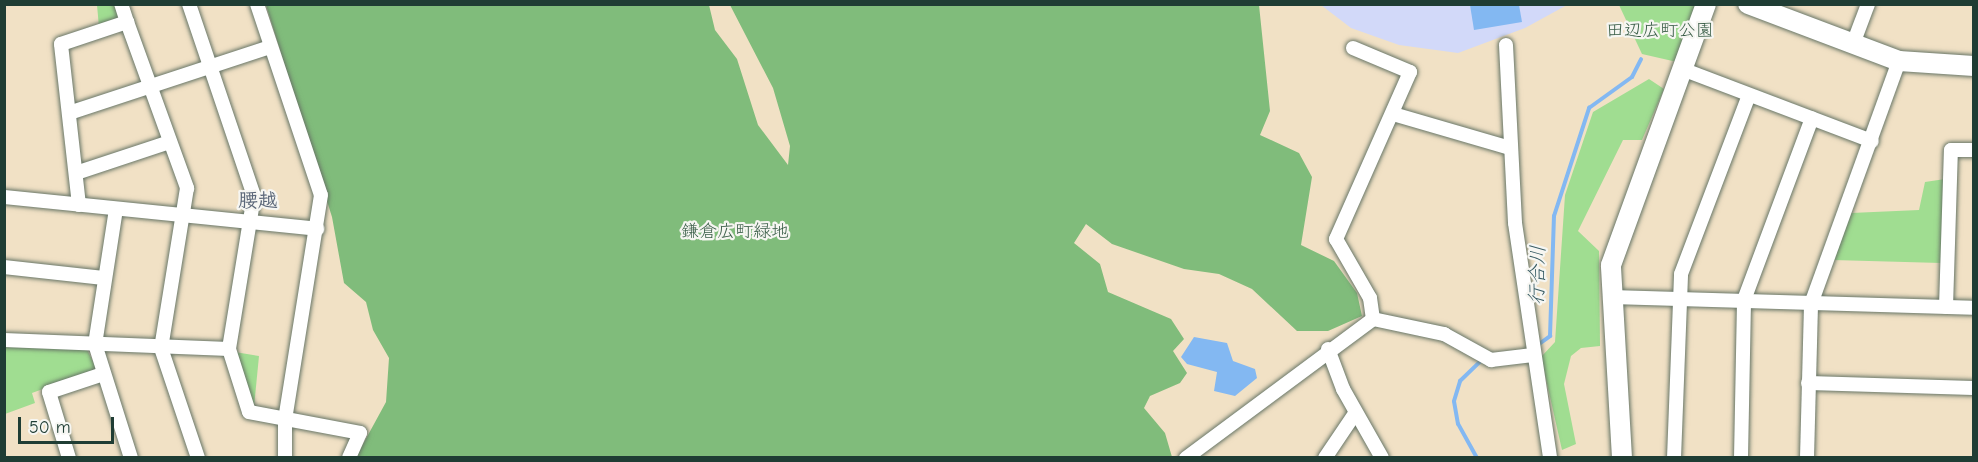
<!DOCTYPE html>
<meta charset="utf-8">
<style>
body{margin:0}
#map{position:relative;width:1978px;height:462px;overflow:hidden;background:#f1e1c5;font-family:"Comic Neue","Klee One",sans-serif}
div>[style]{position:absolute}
.built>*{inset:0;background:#d2d9f9}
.green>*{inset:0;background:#a0dd91}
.forest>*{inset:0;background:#80bc7b}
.water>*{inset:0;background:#83b8f2}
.stream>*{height:4px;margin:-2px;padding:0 2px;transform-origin:2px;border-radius:2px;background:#83b8f2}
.roads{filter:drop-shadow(0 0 2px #687667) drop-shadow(0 0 2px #687667)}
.street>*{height:14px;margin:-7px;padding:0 7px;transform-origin:7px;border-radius:7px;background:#fff}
.secondary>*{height:20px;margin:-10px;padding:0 10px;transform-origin:10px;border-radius:10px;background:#fff}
span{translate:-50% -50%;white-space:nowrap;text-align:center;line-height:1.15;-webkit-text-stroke:4.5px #f6f6f2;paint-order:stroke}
.park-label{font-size:18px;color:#395d47}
.neighbourhood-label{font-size:20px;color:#5b6779;font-weight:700}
.water-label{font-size:20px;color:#385c64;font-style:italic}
.frame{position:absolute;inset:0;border:6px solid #1f3d34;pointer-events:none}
.scale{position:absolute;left:18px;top:417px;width:96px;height:27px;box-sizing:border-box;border:3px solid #1f3d34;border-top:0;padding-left:8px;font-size:18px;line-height:21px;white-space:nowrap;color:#1f3d34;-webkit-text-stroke:4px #f6f6f2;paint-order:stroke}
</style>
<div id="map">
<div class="built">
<i style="clip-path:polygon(1321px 5px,1567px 5px,1525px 28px,1458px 53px,1399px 45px,1351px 28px)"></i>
</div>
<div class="green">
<i style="clip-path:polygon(97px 5px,117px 5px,119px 21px,99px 27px)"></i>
<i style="clip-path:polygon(1619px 5px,1697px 5px,1677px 62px,1642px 54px)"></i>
<i style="clip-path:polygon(1649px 79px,1664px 89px,1642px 140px,1623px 140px,1578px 231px,1599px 251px,1600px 346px,1581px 348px,1571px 356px,1564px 384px,1576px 444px,1562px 450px,1541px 357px,1555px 342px,1565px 195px,1593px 112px)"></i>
<i style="clip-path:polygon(1945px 179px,1941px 263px,1833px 260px,1851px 213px,1919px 210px,1925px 182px)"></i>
<i style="clip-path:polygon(5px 345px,86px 348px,97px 369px,32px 393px,35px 403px,5px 414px)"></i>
<i style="clip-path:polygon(235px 352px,259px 356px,254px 407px)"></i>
</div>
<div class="forest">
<i style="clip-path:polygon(266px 5px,709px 5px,715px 30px,737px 59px,758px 125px,788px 165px,790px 146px,773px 88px,730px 5px,1259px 5px,1270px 111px,1260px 135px,1299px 153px,1312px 177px,1301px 245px,1334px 261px,1357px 293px,1362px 316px,1328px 331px,1297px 331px,1252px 289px,1219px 274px,1184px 269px,1112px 244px,1086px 224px,1074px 243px,1100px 264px,1108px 292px,1171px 319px,1184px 339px,1173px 351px,1187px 373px,1180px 383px,1150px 396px,1144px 408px,1165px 433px,1172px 457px,356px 457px,386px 402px,389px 358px,373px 330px,366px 302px,344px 283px,332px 217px)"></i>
</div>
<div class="water">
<i style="clip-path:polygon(1470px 5px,1519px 5px,1522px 22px,1474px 30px)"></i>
<i style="clip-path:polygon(1194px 337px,1227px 343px,1233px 361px,1255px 369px,1257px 378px,1235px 396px,1214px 391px,1217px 372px,1187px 364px,1181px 357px)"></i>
</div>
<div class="stream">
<i style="left:1535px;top:347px;width:19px;rotate:-36deg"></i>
<i style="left:1550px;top:336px;width:120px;rotate:-88.1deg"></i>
<i style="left:1554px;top:216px;width:114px;rotate:-72deg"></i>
<i style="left:1589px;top:108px;width:53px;rotate:-35.8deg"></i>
<i style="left:1632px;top:77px;width:20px;rotate:-63deg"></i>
<i style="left:1477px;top:458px;width:39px;rotate:-119deg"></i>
<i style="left:1458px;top:424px;width:23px;rotate:-100deg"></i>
<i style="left:1454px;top:401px;width:21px;rotate:-73deg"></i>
<i style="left:1460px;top:381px;width:30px;rotate:-44deg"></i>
</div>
<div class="roads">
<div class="street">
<i style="left:189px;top:4px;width:203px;rotate:71.3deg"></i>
<i style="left:254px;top:196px;width:155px;rotate:99.3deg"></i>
<i style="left:229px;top:349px;width:66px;rotate:72.4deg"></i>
<i style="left:249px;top:412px;width:113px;rotate:10.7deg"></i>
<i style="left:360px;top:433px;width:27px;rotate:114deg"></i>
<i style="left:257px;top:4px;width:201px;rotate:71.5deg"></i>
<i style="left:321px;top:195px;width:229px;rotate:99.1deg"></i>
<i style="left:285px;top:421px;width:37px;rotate:90deg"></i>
<i style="left:127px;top:22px;width:177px;rotate:70.1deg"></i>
<i style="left:187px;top:188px;width:162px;rotate:99.2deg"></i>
<i style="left:161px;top:348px;width:116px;rotate:71.4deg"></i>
<i style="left:1853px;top:44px;width:43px;rotate:-69.4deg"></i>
<i style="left:1506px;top:45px;width:178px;rotate:87.1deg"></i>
<i style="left:1515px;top:223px;width:238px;rotate:81.5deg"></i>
<i style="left:1353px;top:48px;width:62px;rotate:22.8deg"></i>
<i style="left:1410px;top:72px;width:183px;rotate:113.9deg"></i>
<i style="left:1336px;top:239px;width:68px;rotate:60deg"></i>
<i style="left:1370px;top:298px;width:21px;rotate:82deg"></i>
<i style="left:1682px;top:69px;width:203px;rotate:20.8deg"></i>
<i style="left:69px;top:113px;width:212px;rotate:-18.2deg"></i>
<i style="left:1393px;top:114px;width:122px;rotate:16.2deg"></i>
<i style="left:76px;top:173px;width:99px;rotate:-18.3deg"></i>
<i style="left:4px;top:197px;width:315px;rotate:5.8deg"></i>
<i style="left:79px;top:205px;width:162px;rotate:-96.4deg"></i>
<i style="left:61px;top:44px;width:70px;rotate:-18.4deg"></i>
<i style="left:127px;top:22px;width:19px;rotate:-108deg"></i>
<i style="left:116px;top:209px;width:137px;rotate:98.8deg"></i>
<i style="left:95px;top:344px;width:120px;rotate:72.5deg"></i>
<i style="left:4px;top:267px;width:100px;rotate:6.3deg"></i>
<i style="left:1610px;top:297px;width:364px;rotate:1.7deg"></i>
<i style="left:1946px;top:307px;width:157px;rotate:-88.2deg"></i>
<i style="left:1951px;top:150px;width:23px"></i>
<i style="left:4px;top:340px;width:225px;rotate:2.3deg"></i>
<i style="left:1328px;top:349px;width:43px;rotate:69.4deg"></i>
<i style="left:1343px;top:389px;width:79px;rotate:60.5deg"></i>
<i style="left:1808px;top:383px;width:166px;rotate:1.7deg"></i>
<i style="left:69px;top:458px;width:69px;rotate:-106.9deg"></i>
<i style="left:49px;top:392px;width:57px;rotate:-18.4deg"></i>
<i style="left:1186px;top:458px;width:233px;rotate:-36.6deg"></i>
<i style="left:1373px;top:319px;width:73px;rotate:11.9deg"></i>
<i style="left:1444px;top:334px;width:54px;rotate:29deg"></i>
<i style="left:1491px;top:360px;width:42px;rotate:-6.8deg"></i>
<i style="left:1325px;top:458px;width:55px;rotate:-56deg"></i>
<i style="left:1674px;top:458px;width:184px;rotate:-87.8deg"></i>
<i style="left:1681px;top:274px;width:191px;rotate:-69.2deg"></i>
<i style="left:1741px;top:458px;width:158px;rotate:-88.9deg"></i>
<i style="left:1744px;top:300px;width:194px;rotate:-69.5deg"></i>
<i style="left:1807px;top:458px;width:154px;rotate:-88.5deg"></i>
<i style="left:1811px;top:304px;width:258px;rotate:-70.1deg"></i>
</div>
<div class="secondary">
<i style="left:1748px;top:4px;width:161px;rotate:20.7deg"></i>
<i style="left:1899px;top:61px;width:75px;rotate:3.8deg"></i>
<i style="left:1622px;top:458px;width:193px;rotate:-93.3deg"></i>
<i style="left:1611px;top:265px;width:278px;rotate:-70deg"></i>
</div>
</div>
<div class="park-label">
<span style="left:1660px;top:31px">田辺広町公園</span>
<span style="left:735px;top:232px">鎌倉広町緑地</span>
</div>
<div class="neighbourhood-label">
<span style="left:258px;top:200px">腰越</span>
</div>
<div class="water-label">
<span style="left:1537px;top:275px;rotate:-88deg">行合川</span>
</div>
<div class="frame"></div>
<div class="scale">50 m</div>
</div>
